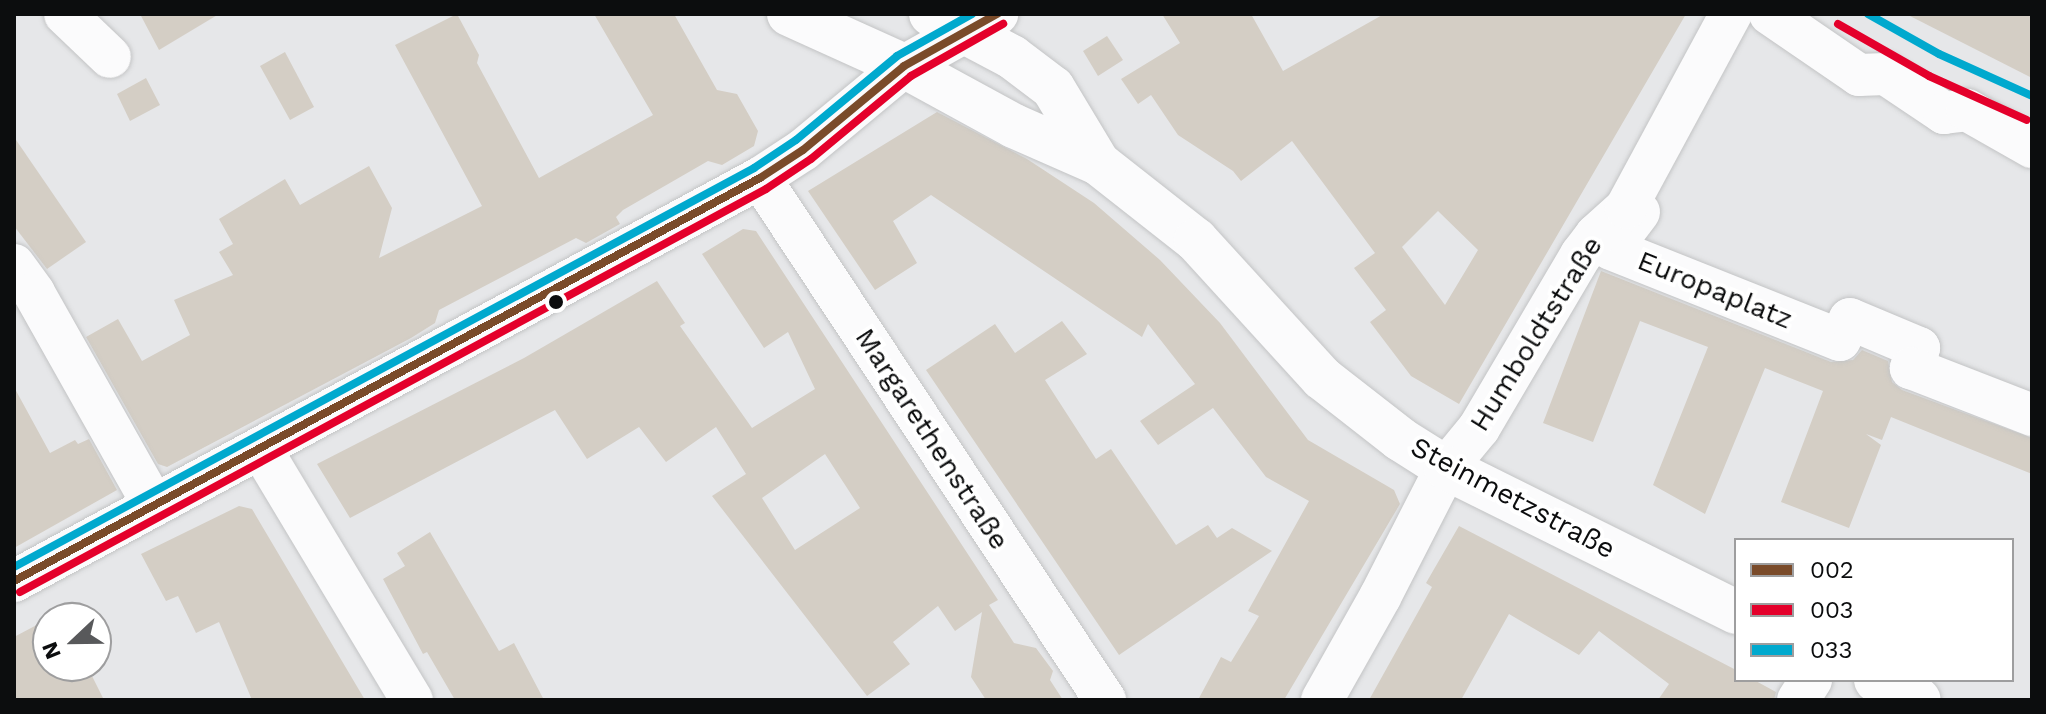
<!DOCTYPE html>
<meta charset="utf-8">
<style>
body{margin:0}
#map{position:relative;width:2046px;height:714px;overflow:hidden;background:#e6e7e9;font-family:"Work Sans",sans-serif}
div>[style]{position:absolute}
.building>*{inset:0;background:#d4cec5}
.roads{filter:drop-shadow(0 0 2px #c3c4c5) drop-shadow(0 0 2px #c3c4c5)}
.minor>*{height:42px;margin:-21px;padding:0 21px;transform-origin:21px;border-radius:21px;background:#fbfbfc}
.major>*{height:44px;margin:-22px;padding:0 22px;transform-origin:22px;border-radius:22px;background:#fbfbfc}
.bus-1>*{height:8px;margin:-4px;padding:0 4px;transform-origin:4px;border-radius:4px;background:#7a4b2a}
.bus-2>*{height:8px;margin:-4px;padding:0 4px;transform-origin:4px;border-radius:4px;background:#e4002b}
.bus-3>*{height:8px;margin:-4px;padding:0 4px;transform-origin:4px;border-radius:4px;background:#00a9ce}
.dots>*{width:22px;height:22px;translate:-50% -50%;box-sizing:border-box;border:4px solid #fff;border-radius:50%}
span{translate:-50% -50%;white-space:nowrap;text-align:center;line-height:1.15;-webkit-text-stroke:8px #fff;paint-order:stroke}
.street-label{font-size:28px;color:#0c0d0e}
.frame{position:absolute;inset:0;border:16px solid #0c0d0e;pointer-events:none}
.legend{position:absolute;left:1734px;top:538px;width:280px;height:144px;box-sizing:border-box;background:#fff;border:2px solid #9e9e9f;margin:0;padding:10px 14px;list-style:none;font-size:24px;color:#0c0d0e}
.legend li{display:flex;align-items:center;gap:16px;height:40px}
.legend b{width:40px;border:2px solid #9e9e9f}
.north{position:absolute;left:32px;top:602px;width:80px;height:80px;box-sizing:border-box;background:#fff;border:2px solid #9e9e9f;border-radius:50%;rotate:248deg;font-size:22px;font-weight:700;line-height:32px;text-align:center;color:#0c0d0e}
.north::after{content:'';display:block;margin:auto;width:28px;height:36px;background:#58595b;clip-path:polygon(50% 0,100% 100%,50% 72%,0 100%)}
</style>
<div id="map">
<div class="building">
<i style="clip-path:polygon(140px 14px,219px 14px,159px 50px)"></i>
<i style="clip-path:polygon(457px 14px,479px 55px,477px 63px,539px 178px,653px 115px,594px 14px,674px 14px,717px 90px,737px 94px,758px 131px,754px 146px,722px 165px,708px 161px,623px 210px,616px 217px,620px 224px,586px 243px,576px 238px,439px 310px,435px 323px,411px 338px,167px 467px,158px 464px,86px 337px,118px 319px,142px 361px,190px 335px,174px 300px,233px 275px,219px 252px,233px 244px,219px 219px,285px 179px,300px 205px,369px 166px,392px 208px,379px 258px,482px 206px,395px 45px)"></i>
<i style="clip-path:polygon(evenodd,1162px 14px,1251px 14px,1283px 71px,1384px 14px,1686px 14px,1459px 404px,1411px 376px,1370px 322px,1386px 310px,1354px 268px,1375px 253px,1292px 141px,1241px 181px,1233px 171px,1178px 135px,1151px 95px,1138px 104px,1121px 79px,1180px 43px,1162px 14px,1438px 211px,1478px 250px,1445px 305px,1402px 247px,1438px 211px)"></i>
<i style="clip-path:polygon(1906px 14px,2032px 14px,2032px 78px)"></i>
<i style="clip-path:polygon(1107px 36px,1123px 60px,1098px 76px,1083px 51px)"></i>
<i style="clip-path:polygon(285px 52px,314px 107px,290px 120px,260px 66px)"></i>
<i style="clip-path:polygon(146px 78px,160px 105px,130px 121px,117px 94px)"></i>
<i style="clip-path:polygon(937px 112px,1027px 159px,1094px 203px,1160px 260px,1220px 323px,1308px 440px,1394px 490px,1400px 504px,1284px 700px,1198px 700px,1221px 657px,1231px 662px,1259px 616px,1248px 611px,1309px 501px,1266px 477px,1213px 408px,1158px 445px,1140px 421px,1195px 384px,1148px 324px,1142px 337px,931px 195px,893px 221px,917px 263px,875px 290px,808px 191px)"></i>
<i style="clip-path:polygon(14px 137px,86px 242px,47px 269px,14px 226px)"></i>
<i style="clip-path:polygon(evenodd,743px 229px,756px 231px,998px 600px,989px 605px,1014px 643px,1036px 648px,1053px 671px,1050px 680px,1063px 700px,986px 700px,971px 677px,982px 612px,955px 631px,938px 606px,893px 642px,910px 664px,867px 696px,712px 496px,746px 474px,716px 427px,666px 462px,639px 427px,587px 459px,555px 410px,350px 518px,317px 464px,524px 358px,657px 281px,685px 323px,680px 326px,752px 428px,815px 389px,788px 332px,764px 348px,702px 254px,743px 229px,825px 454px,860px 508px,795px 550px,762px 498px,825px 454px)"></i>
<i style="clip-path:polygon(1601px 271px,1831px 362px,1853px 360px,1862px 350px,1888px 361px,1892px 382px,1902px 390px,2032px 438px,2032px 474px,1891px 417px,1882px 440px,1866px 434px,1881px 445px,1849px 528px,1781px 502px,1823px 391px,1765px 368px,1705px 514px,1653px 485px,1708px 347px,1640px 321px,1593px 442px,1543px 423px)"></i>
<i style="clip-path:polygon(1062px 321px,1087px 354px,1045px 380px,1096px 459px,1111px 449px,1176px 545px,1208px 525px,1217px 538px,1232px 528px,1272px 551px,1119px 655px,926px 370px,995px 324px,1015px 353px)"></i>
<i style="clip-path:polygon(14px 387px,50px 453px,75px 440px,78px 444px,89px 439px,117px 490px,14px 548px)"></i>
<i style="clip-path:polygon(239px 506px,252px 509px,365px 700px,252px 700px,219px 622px,196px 633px,178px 596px,166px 601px,141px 554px)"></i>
<i style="clip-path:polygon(1459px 526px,1736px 670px,1736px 680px,1754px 680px,1776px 692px,1774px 700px,1658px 700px,1669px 684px,1599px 631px,1579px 655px,1509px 614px,1461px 700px,1369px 700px,1432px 587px,1426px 583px)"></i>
<i style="clip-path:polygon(430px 532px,499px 651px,514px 643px,544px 700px,455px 700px,427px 652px,423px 654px,383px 579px,405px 566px,397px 553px)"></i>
<i style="clip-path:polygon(48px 619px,48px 666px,87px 666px,104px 700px,14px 700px,14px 637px)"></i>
</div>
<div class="roads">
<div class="minor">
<i style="left:65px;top:14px;width:62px;rotate:43.7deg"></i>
<i style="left:1770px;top:14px;width:108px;rotate:34.4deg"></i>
<i style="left:1859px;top:75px;width:27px;rotate:-2deg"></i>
<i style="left:1886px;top:74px;width:70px;rotate:33.9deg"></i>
<i style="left:1944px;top:113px;width:23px;rotate:-7deg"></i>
<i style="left:1967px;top:110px;width:75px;rotate:29.6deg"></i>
<i style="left:760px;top:178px;width:626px;rotate:56.54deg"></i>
<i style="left:1639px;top:212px;width:46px;rotate:127.1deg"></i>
<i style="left:1611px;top:249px;width:246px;rotate:21.7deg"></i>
<i style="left:1840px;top:340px;width:23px;rotate:-65deg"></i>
<i style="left:1850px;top:319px;width:75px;rotate:22.8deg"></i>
<i style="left:1919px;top:348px;width:22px;rotate:112deg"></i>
<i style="left:1911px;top:368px;width:130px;rotate:21.2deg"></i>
<i style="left:14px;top:265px;width:34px;rotate:54deg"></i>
<i style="left:34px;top:293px;width:242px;rotate:60.6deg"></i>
<i style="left:261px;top:449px;width:293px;rotate:59deg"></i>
<i style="left:14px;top:581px;width:848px;rotate:-28.38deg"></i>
<i style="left:760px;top:178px;width:51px;rotate:-33.1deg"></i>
<i style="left:803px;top:150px;width:131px;rotate:-39.7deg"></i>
<i style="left:904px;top:66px;width:107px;rotate:-29.2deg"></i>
<i style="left:1322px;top:700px;width:118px;rotate:-60.6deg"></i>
<i style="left:1380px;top:597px;width:145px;rotate:-62.9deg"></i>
<i style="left:1446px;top:468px;width:52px;rotate:-50.5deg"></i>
<i style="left:1479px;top:428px;width:201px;rotate:-59.5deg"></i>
<i style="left:1581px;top:255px;width:25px;rotate:-53deg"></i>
<i style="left:1596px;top:235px;width:40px;rotate:-42deg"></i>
<i style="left:1626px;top:208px;width:221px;rotate:-61.6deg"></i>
<i style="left:1798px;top:700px;width:24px;rotate:-57deg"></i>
</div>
<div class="major">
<i style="left:789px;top:14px;width:126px;rotate:24.3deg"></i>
<i style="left:904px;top:66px;width:125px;rotate:28.6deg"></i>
<i style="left:1014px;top:126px;width:92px;rotate:23.8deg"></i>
<i style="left:1098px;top:163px;width:125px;rotate:38.2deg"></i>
<i style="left:1196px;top:240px;width:187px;rotate:47.6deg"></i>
<i style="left:1322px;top:378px;width:99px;rotate:38deg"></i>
<i style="left:1400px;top:439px;width:54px;rotate:32.2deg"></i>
<i style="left:1446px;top:468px;width:324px;rotate:26.4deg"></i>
<i style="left:931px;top:14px;width:92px;rotate:28deg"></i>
<i style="left:1012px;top:57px;width:51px;rotate:37.1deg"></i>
<i style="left:1053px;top:88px;width:87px;rotate:59deg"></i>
<i style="left:1876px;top:680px;width:47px;rotate:24.9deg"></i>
</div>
</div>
<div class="bus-1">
<i style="left:14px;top:581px;width:848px;rotate:-28.38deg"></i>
<i style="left:760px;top:178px;width:51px;rotate:-33.1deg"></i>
<i style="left:803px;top:150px;width:131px;rotate:-39.7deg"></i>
<i style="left:904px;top:66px;width:107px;rotate:-29.2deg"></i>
</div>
<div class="bus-2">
<i style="left:1838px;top:24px;width:105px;rotate:29.7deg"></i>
<i style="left:1929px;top:76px;width:107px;rotate:24.2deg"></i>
<i style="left:20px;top:592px;width:848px;rotate:-28.38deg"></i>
<i style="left:766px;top:189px;width:54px;rotate:-33.7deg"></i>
<i style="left:811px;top:159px;width:130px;rotate:-39.7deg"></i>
<i style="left:911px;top:76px;width:106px;rotate:-29.5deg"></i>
</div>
<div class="bus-3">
<i style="left:1868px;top:14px;width:81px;rotate:29.4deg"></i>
<i style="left:1939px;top:54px;width:102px;rotate:24.3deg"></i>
<i style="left:14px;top:567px;width:841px;rotate:-28.33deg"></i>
<i style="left:754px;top:168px;width:50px;rotate:-33.7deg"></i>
<i style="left:796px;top:140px;width:131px;rotate:-39.7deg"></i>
<i style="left:897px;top:56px;width:86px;rotate:-29.2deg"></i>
</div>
<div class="dots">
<i style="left:556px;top:302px;background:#0c0d0e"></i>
</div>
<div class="street-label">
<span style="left:1715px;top:290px;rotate:22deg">Europaplatz</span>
<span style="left:1536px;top:334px;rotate:-58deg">Humboldtstraße</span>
<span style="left:932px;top:439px;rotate:57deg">Margarethenstraße</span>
<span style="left:1513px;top:498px;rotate:28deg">Steinmetzstraße</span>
</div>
<div class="frame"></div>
<ul class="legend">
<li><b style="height:10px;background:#7a4b2a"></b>002</li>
<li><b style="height:10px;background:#e4002b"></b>003</li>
<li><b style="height:10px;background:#00a9ce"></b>033</li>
</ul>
<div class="north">N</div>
</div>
